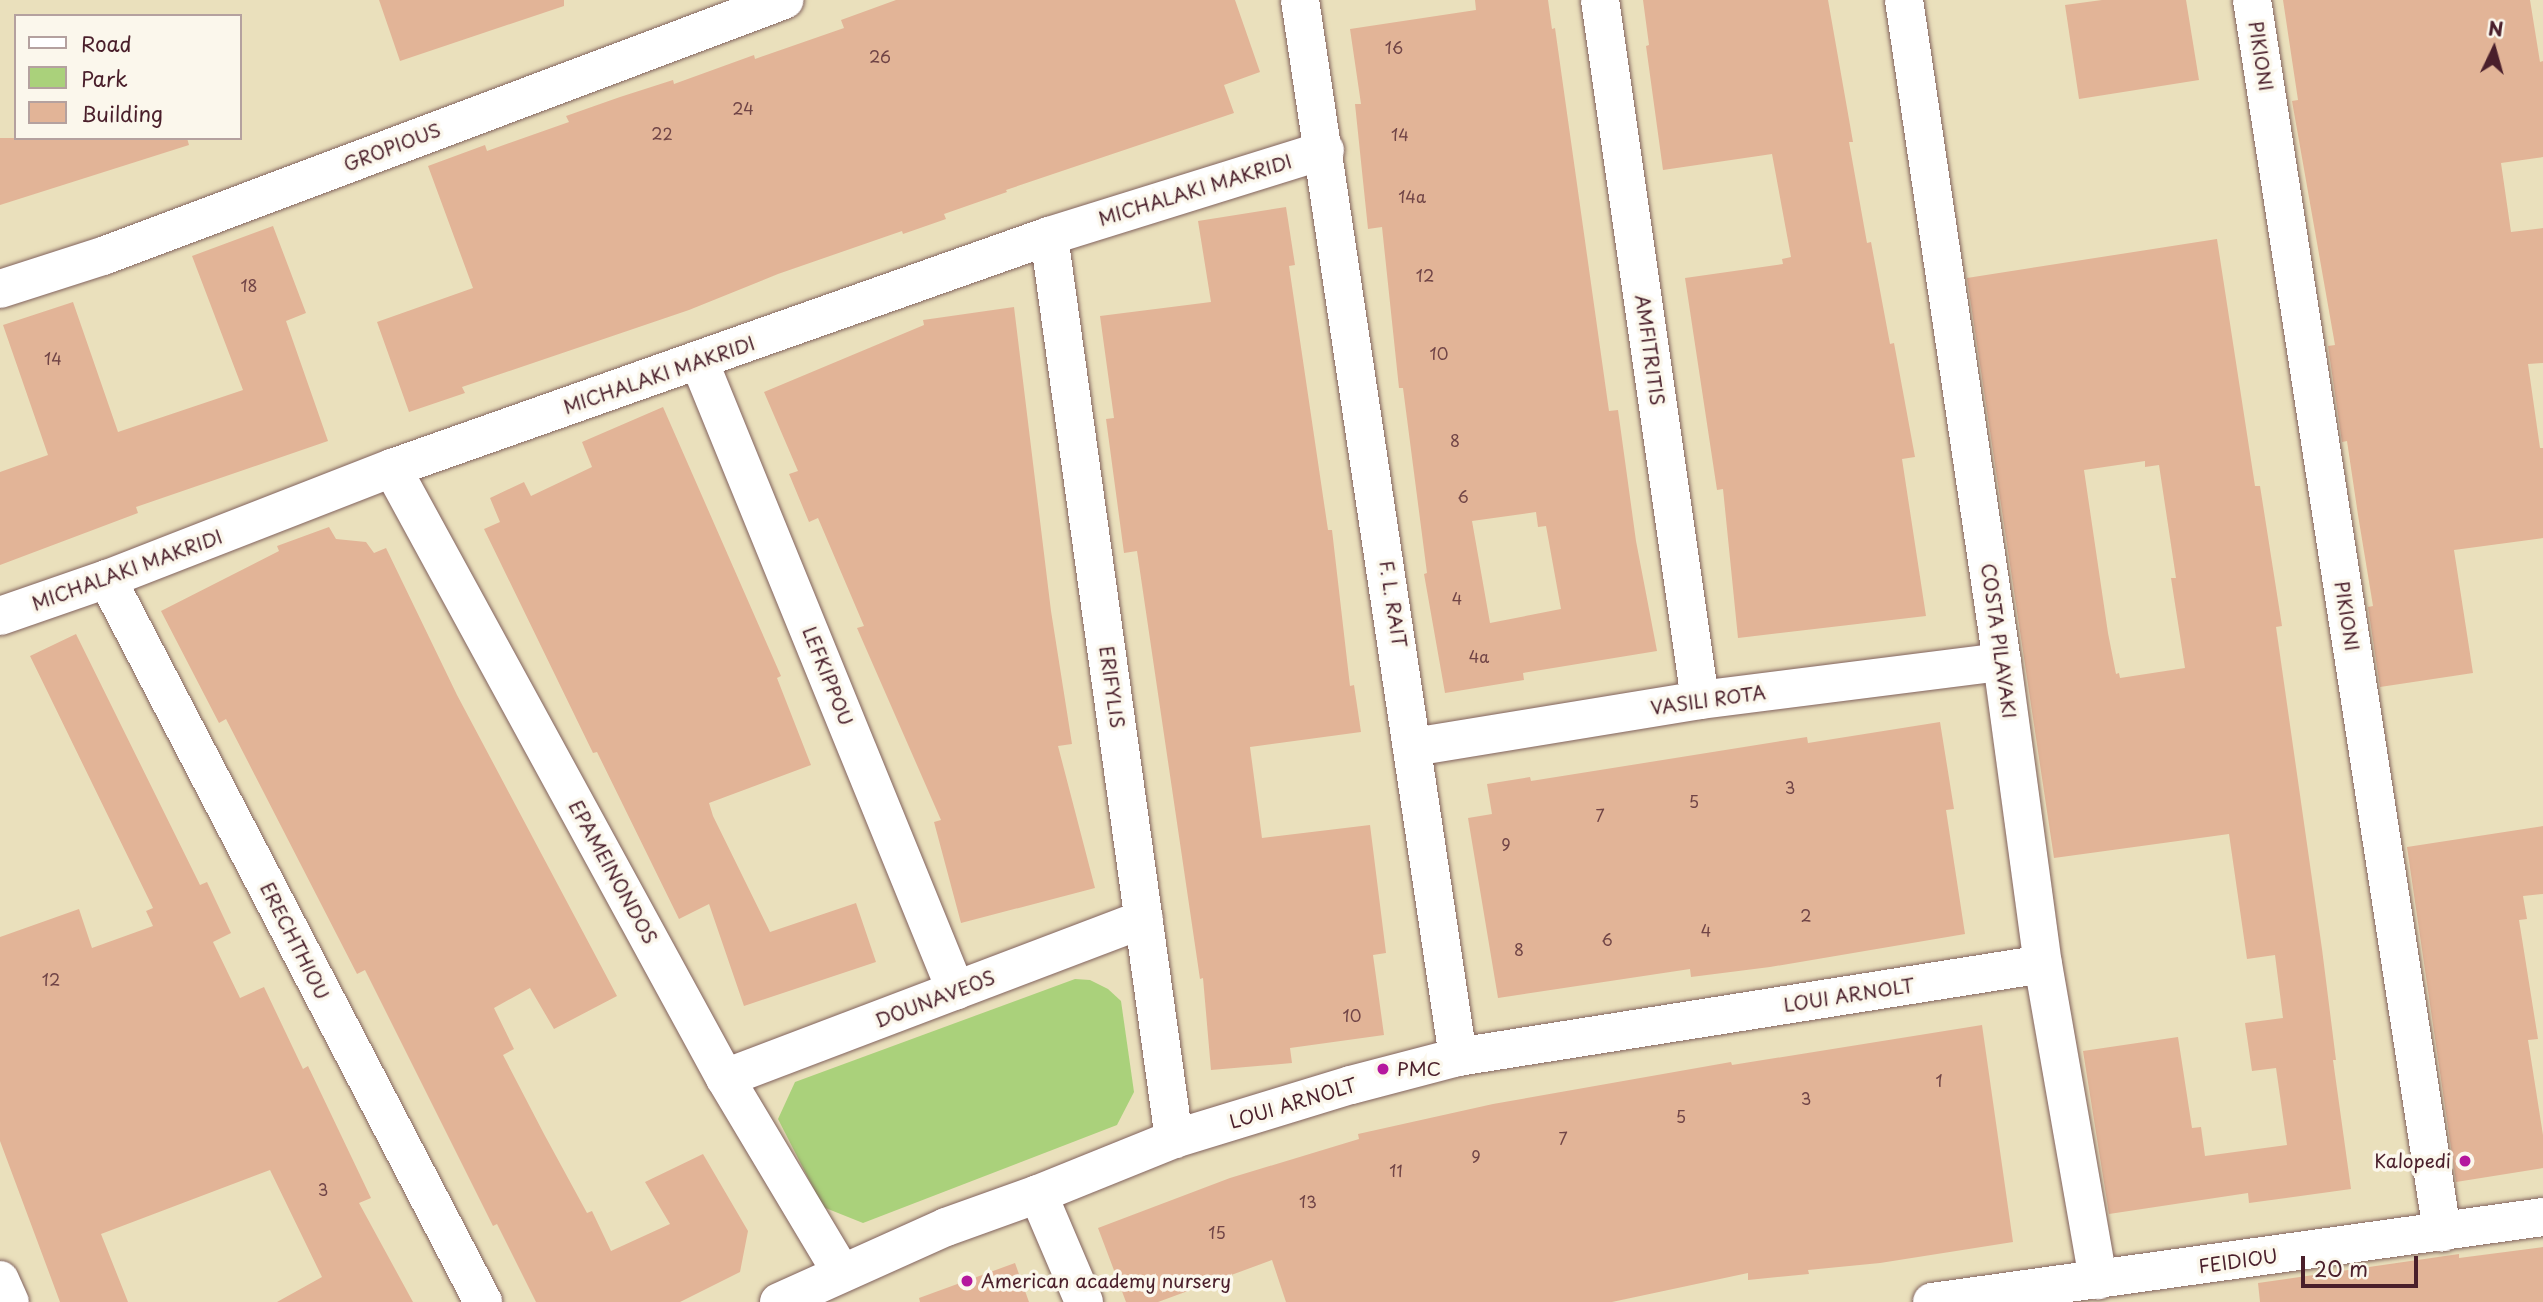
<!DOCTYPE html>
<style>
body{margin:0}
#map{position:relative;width:2543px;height:1302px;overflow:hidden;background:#eae0bc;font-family:"Playpen Sans",sans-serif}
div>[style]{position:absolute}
.green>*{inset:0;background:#aad17b}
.building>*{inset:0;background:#e2b497}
.roads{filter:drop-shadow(0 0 2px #82635e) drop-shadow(0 0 2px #82635e)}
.minor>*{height:38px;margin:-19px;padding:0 19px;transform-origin:19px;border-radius:19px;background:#fff}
.dots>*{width:19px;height:19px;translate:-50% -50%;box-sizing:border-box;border:4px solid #fbf7ec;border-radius:50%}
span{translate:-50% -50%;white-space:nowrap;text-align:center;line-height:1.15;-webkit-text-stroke:7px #fbf7ec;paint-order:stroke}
.number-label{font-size:16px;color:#704446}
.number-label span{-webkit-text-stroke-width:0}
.street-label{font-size:19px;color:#4a1f2b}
.poi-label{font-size:19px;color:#4a1f2b}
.left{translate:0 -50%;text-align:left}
.right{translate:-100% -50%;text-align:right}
.legend{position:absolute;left:14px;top:14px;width:228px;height:126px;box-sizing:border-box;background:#fbf7ec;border:2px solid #b4a19f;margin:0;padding:9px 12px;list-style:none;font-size:21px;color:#4a1f2b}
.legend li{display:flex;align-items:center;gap:14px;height:35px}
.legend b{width:35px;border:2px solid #b4a19f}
.north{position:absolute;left:2459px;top:14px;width:70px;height:70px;-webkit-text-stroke:5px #fbf7ec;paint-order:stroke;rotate:5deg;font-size:19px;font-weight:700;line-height:28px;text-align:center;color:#4a1f2b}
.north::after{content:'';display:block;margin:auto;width:24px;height:32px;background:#4a1f2b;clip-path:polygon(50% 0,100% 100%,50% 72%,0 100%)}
.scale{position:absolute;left:2301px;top:1256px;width:117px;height:32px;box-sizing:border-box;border:4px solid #4a1f2b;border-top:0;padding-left:9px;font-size:21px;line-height:24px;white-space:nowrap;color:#4a1f2b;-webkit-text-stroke:5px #fbf7ec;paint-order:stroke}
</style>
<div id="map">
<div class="green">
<i style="clip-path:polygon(1075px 979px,1090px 980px,1108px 989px,1121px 1001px,1134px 1092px,1117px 1125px,863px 1223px,823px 1207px,778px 1119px,795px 1082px)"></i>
</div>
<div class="building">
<i style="clip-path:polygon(379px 0,564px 0,564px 6px,400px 61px)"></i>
<i style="clip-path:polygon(896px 0,1235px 0,1260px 72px,1224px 85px,1234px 113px,1006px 190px,1007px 192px,944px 214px,946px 219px,903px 234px,902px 231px,778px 274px,689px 310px,462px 387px,465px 393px,409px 412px,377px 322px,473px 288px,428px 166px,485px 145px,487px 151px,569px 122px,566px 116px,620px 97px,673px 80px,674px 84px,754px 55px,755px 59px,844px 28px,841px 20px)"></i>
<i style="clip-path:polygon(evenodd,1475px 0,1548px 0,1552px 29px,1555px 28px,1609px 411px,1618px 410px,1636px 541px,1657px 651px,1523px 673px,1524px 680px,1445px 693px,1424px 574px,1427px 573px,1403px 388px,1399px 388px,1382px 227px,1368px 229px,1355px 104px,1361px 104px,1350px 29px,1476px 10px,1475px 0,1536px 512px,1538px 527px,1546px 526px,1561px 609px,1490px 623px,1472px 521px,1536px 512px)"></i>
<i style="clip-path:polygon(1643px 0,1828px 0,1853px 142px,1849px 142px,1867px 243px,1871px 242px,1890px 344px,1894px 343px,1915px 457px,1902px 459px,1926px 616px,1738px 638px,1723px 489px,1717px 490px,1685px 278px,1783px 264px,1782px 259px,1791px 257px,1772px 154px,1663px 170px,1646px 46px,1649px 45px)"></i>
<i style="clip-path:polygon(2102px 0,2186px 0,2199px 80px,2079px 99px,2065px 5px)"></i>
<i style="clip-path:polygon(2283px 0,2530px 0,2540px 62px,2543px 61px,2543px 157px,2501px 163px,2511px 232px,2543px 228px,2543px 363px,2528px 364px,2540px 448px,2543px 448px,2543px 538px,2454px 550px,2473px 673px,2380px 687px,2368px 607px,2373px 606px,2358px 515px,2347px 441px,2342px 442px,2328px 346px,2335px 345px,2292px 101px,2298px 100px)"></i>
<i style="clip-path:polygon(0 138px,187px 138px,189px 145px,0 205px)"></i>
<i style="clip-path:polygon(1286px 207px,1295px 265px,1289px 266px,1328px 530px,1332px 530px,1350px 686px,1354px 685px,1361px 732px,1250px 747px,1262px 838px,1370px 825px,1386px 953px,1373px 955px,1384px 1035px,1290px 1048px,1292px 1063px,1211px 1070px,1203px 978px,1200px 979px,1137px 551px,1124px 553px,1106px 419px,1114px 418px,1100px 316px,1211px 302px,1198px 221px)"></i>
<i style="clip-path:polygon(273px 226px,306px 313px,286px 321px,328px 441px,136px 507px,138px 513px,0 565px,0 472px,48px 455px,3px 325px,73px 302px,118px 432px,243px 390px,192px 256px)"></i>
<i style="clip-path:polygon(evenodd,2217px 239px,2255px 486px,2260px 486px,2282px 626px,2276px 627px,2322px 949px,2336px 1060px,2333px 1060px,2351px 1189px,2249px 1203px,2248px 1193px,2109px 1214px,2083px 1051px,2178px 1037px,2192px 1128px,2201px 1127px,2205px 1156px,2287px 1145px,2276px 1068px,2252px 1071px,2245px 1023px,2283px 1018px,2275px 955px,2247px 959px,2229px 834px,2054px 858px,1967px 278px,2217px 239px,2145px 461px,2145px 467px,2159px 465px,2176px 578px,2171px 578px,2185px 668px,2120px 678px,2119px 673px,2116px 674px,2108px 633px,2084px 470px,2145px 461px)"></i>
<i style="clip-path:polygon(1014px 307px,1051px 611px,1072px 744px,1058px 746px,1095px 888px,961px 923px,934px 822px,941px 820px,857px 628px,864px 626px,818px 518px,809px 522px,789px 474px,798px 471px,764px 392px,924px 325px,923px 320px)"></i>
<i style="clip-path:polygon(663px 407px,781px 676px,777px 678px,811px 765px,709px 803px,713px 816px,770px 932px,856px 903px,876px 962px,744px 1006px,709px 904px,679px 919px,597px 752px,593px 753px,484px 529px,500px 522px,490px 498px,524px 482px,531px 496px,592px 467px,582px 442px)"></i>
<i style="clip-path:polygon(329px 527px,336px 539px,366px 542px,374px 553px,386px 548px,457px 695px,617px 996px,554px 1029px,530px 988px,494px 1008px,514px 1049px,503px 1055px,544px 1134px,587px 1213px,592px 1211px,611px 1251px,670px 1224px,645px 1182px,703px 1154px,748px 1231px,740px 1272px,680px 1302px,536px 1302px,497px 1224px,493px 1226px,365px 970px,357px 974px,226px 719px,219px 723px,161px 611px,279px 551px,277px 546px)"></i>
<i style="clip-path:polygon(76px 634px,200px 885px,207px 882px,231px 933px,213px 942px,240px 998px,264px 987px,303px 1069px,308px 1066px,371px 1198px,359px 1203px,413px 1302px,277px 1302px,322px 1277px,270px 1170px,101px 1234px,128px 1302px,60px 1302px,0 1141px,0 937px,79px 909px,92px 948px,153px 926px,146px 911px,153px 908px,30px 656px)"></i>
<i style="clip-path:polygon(1940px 722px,1954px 809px,1946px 810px,1965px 934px,1770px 967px,1691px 977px,1690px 969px,1498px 998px,1468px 818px,1492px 814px,1487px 784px,1530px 777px,1531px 781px,1807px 737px,1808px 743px)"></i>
<i style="clip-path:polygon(2543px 826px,2543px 894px,2523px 896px,2527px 919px,2519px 920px,2538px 1039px,2528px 1040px,2543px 1135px,2543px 1168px,2456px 1182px,2407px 847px)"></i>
<i style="clip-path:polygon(1982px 1025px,2013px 1242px,1880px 1263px,1808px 1270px,1809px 1274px,1748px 1280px,1748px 1273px,1612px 1302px,1286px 1302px,1272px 1260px,1158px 1302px,1126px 1302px,1098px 1228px,1230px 1178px,1359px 1139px,1358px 1134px,1493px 1104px,1731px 1062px,1732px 1065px)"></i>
<i style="clip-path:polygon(2543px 1247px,2543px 1302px,2260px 1302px,2258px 1283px,2459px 1254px,2459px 1258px)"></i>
<i style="clip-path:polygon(1015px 1263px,1029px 1302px,920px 1302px,919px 1298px)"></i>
</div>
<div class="roads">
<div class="minor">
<i style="left:1300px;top:0;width:1069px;rotate:81.5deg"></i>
<i style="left:1600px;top:0;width:707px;rotate:81.87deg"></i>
<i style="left:1904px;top:0;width:669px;rotate:81.58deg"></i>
<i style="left:2002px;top:662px;width:305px;rotate:82.3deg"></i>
<i style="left:2043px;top:964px;width:321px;rotate:80.1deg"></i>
<i style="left:2252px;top:0;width:1247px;rotate:81.23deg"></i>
<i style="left:1049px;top:236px;width:912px;rotate:82.12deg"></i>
<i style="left:0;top:289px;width:108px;rotate:-17.8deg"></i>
<i style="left:103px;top:256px;width:728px;rotate:-20.6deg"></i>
<i style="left:699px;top:361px;width:680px;rotate:67.81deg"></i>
<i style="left:392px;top:468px;width:695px;rotate:61.37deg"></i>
<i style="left:725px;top:1078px;width:226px;rotate:59.1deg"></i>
<i style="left:107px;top:579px;width:815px;rotate:62.52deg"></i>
<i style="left:0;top:616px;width:113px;rotate:-19.1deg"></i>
<i style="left:107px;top:579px;width:306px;rotate:-21.3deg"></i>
<i style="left:392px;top:468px;width:697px;rotate:-19.45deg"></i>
<i style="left:1049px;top:236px;width:289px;rotate:-17.3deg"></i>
<i style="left:1414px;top:747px;width:290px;rotate:-9.3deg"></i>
<i style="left:1700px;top:700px;width:304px;rotate:-7.2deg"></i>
<i style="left:725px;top:1078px;width:448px;rotate:-20.8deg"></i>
<i style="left:1038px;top:1194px;width:117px;rotate:66.9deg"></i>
<i style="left:0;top:1280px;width:24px;rotate:66deg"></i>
<i style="left:779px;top:1302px;width:183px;rotate:-24.2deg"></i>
<i style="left:946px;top:1227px;width:98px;rotate:-19.7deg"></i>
<i style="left:1038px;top:1194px;width:147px;rotate:-22deg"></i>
<i style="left:1174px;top:1139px;width:185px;rotate:-17deg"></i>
<i style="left:1351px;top:1085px;width:111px;rotate:-14.7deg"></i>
<i style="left:1458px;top:1057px;width:592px;rotate:-9.03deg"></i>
<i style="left:1932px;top:1302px;width:617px;rotate:-7.92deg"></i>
</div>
</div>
<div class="dots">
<i style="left:1383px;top:1069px;background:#b5179e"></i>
<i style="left:2465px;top:1161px;background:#b5179e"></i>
<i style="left:967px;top:1281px;background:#b5179e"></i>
</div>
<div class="number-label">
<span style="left:1394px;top:47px">16</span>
<span style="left:880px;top:56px">26</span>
<span style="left:743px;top:108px">24</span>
<span style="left:662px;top:133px">22</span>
<span style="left:1400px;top:134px">14</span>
<span style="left:1412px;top:196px">14a</span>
<span style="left:1425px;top:275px">12</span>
<span style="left:249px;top:285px">18</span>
<span style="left:1439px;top:353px">10</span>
<span style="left:53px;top:358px">14</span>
<span style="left:1455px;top:440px">8</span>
<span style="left:1463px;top:496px">6</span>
<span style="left:1457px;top:598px">4</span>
<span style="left:1479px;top:656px">4a</span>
<span style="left:1790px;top:787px">3</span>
<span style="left:1694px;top:801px">5</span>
<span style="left:1600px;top:815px">7</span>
<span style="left:1506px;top:844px">9</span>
<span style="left:1806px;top:915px">2</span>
<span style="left:1706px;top:930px">4</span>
<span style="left:1607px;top:939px">6</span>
<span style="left:1519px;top:949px">8</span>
<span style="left:51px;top:979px">12</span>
<span style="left:1352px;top:1015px">10</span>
<span style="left:1939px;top:1080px">1</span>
<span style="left:1806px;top:1098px">3</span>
<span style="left:1681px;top:1116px">5</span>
<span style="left:1563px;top:1138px">7</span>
<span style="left:1476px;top:1156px">9</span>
<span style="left:1396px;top:1170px">11</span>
<span style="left:323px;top:1189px">3</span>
<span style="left:1308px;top:1201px">13</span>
<span style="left:1217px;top:1232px">15</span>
</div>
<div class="street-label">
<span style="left:2261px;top:56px;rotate:81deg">PIKIONI</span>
<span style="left:392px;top:147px;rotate:-21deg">GROPIOUS</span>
<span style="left:1195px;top:190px;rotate:-17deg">MICHALAKI MAKRIDI</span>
<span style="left:1650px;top:350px;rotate:82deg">AMFITRITIS</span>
<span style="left:659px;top:375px;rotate:-19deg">MICHALAKI MAKRIDI</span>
<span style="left:127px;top:570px;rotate:-20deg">MICHALAKI MAKRIDI</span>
<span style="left:1393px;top:604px;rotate:81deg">F. L. RAIT</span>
<span style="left:2347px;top:616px;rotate:81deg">PIKIONI</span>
<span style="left:1999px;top:641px;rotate:82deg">COSTA PILAVAKI</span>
<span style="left:828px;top:676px;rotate:68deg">LEFKIPPOU</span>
<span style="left:1112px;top:687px;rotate:82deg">ERIFYLIS</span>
<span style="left:1708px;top:700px;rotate:-8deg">VASILI ROTA</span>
<span style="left:613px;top:872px;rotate:61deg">EPAMEINONDOS</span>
<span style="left:295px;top:941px;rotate:63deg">ERECHTHIOU</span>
<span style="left:1849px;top:995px;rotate:-9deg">LOUI ARNOLT</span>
<span style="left:935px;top:999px;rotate:-21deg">DOUNAVEOS</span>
<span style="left:1293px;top:1103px;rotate:-17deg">LOUI ARNOLT</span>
<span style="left:2238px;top:1261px;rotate:-8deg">FEIDIOU</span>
</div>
<div class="poi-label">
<span class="left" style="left:1397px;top:1069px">PMC</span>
<span class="right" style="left:2451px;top:1161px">Kalopedi</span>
<span class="left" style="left:981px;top:1281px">American academy nursery</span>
</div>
<ul class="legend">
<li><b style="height:9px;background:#fff"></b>Road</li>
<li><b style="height:19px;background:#aad17b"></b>Park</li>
<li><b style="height:19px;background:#e2b497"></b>Building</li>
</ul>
<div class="north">N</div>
<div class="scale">20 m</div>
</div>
